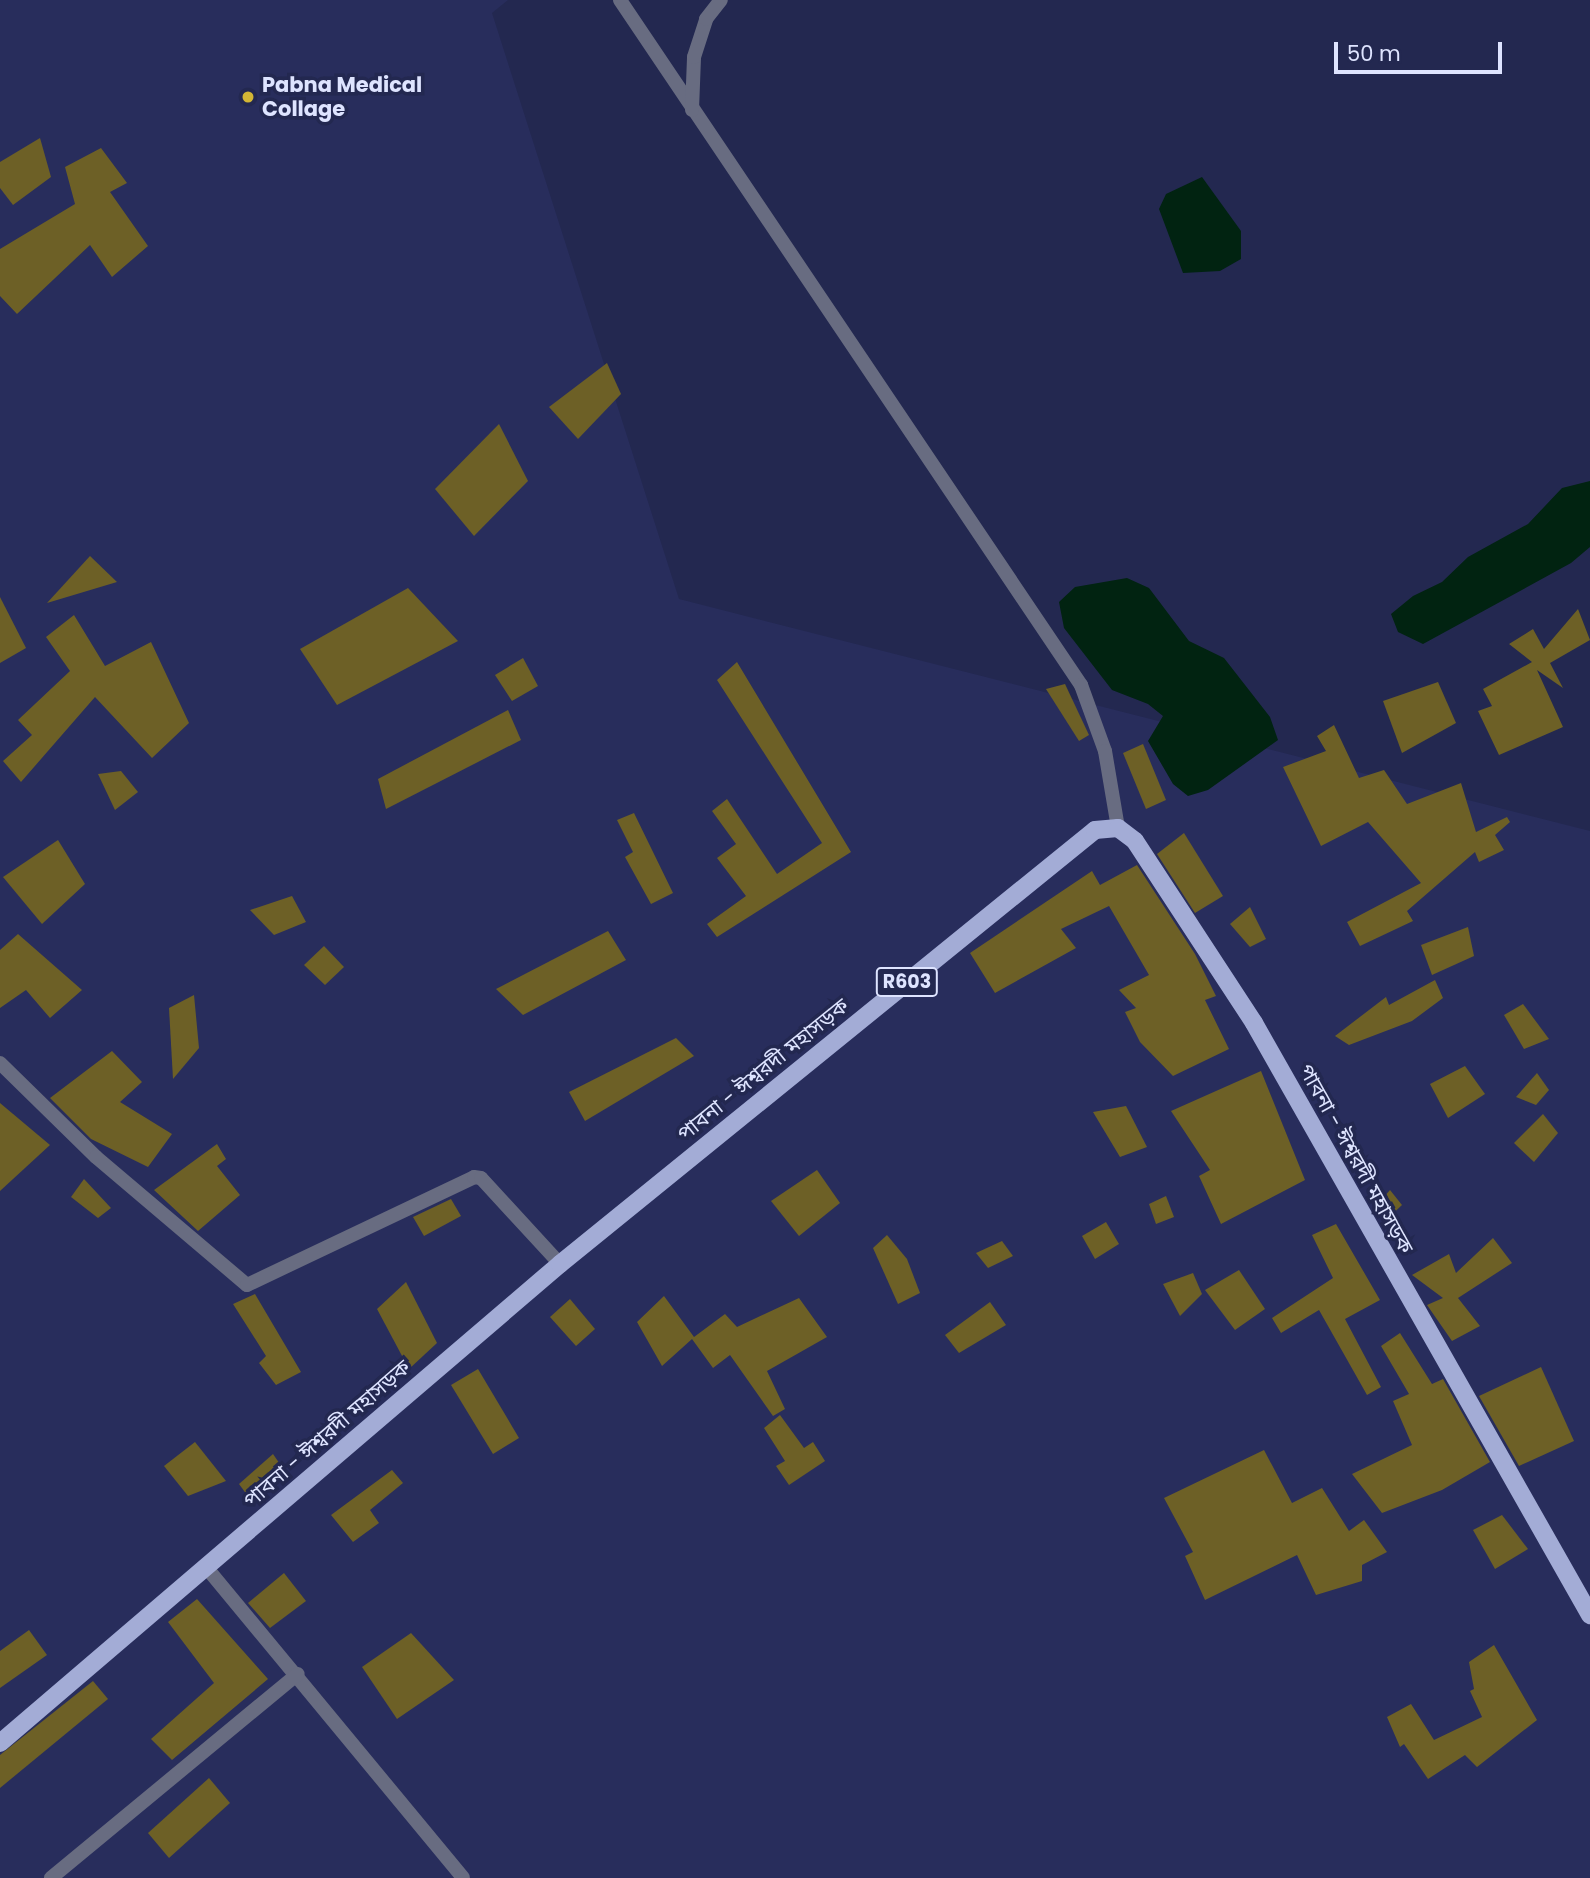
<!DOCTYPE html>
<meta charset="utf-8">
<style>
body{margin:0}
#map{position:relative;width:1590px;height:1878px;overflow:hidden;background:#232850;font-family:Poppins,"Noto Sans Bengali",sans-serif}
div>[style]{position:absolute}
.built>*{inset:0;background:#282d5c}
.water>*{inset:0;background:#012311}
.building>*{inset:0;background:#6d6026}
.street>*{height:14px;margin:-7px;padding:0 7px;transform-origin:7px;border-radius:7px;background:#686c81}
.primary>*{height:18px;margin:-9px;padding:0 9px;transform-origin:9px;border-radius:9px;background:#a3acd6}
.dots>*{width:19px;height:19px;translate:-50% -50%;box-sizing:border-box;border:4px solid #232850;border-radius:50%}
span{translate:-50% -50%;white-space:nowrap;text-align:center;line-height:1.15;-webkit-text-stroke:7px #232850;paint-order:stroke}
.shield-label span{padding:2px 5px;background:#232850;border:2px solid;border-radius:5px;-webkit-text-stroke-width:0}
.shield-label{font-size:19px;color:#dee4ff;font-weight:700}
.poi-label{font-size:21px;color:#dee4ff;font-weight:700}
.left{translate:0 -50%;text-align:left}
.street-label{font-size:21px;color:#dee4ff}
.scale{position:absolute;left:1334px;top:42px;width:168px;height:32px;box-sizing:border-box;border:4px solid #dee4ff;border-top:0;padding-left:9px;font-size:21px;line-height:24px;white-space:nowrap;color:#dee4ff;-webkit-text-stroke:5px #232850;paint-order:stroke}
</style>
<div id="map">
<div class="built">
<i style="clip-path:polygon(0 0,508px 0,492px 13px,679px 599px,1590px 831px,1590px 1878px,0 1878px)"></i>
</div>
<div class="water">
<i style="clip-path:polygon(1202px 177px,1241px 231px,1241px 259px,1220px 271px,1183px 273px,1159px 209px,1166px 194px)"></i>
<i style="clip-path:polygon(1590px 481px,1590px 547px,1571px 563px,1423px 644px,1398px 632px,1391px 614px,1413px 596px,1442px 582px,1468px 557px,1528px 524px,1562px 488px)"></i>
<i style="clip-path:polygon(1127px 578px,1149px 588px,1189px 641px,1224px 658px,1270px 717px,1278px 740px,1208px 790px,1188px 796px,1173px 784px,1148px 741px,1163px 716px,1148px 704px,1112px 690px,1064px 628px,1059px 602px,1075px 587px)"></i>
</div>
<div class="building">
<i style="clip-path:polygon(40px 138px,51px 177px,13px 205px,0 188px,0 162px)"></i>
<i style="clip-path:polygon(101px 148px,127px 183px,110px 192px,148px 246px,112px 277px,90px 245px,17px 314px,0 296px,0 249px,75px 204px,65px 167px)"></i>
<i style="clip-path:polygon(607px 363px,621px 394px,578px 439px,549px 407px)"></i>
<i style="clip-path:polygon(499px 424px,528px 481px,474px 536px,435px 489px)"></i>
<i style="clip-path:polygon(90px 556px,117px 582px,47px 603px)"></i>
<i style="clip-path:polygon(408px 588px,458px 641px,337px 705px,300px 649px)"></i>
<i style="clip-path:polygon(0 597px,26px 648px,0 663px)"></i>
<i style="clip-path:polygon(1578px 609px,1590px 640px,1550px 663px,1563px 688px,1537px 670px,1563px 727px,1499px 755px,1478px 711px,1492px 706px,1483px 689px,1532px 662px,1509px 644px,1533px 629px,1544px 649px)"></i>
<i style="clip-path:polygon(74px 615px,105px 666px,151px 642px,189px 723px,152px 758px,95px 697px,21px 782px,3px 761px,32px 735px,18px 720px,70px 671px,46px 637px)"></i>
<i style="clip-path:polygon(523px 658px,538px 686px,512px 701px,495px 675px)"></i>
<i style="clip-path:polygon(737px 662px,851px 852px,717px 937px,707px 924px,746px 896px,717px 858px,736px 844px,712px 811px,727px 799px,777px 874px,822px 843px,717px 680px)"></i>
<i style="clip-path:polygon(1438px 682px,1456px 723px,1402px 753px,1383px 701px)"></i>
<i style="clip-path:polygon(1065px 684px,1089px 735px,1079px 741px,1046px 689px)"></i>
<i style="clip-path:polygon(508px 710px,521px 740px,386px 809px,378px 779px)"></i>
<i style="clip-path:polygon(1334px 725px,1359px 778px,1384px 770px,1407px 804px,1461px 783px,1476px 832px,1507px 817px,1510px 822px,1495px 835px,1504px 850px,1479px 862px,1475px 852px,1407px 911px,1413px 921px,1360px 946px,1347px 922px,1421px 883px,1368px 822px,1321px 846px,1283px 767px,1326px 751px,1317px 736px)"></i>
<i style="clip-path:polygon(1143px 744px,1166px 800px,1146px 809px,1123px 753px)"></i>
<i style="clip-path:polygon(121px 771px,138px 792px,115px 810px,98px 774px)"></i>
<i style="clip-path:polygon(634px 813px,673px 893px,651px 904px,625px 857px,633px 852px,617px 820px)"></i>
<i style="clip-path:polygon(1184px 833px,1223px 896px,1195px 913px,1157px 854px)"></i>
<i style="clip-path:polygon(58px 840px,85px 884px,42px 924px,3px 877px)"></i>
<i style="clip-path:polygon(1137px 865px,1195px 954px,1216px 996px,1205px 1000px,1229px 1049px,1173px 1076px,1140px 1042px,1125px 1012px,1136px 1008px,1119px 990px,1149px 975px,1109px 906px,1061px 929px,1076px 948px,995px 993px,970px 953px,1092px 871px,1100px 885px)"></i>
<i style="clip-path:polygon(292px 896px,306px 922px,274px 935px,250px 910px)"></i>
<i style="clip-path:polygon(1250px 907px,1266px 939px,1250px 947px,1230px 924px)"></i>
<i style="clip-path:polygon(1468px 927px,1474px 956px,1432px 975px,1421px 945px)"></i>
<i style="clip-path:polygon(608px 931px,626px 960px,523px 1015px,496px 989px)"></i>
<i style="clip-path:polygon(18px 934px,82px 990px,50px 1018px,26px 990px,0 1008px,0 950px)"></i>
<i style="clip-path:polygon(324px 946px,344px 967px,325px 985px,304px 965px)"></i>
<i style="clip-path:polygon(1435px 980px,1443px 998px,1412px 1021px,1349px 1045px,1335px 1036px,1386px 997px,1389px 1005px)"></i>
<i style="clip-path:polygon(194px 995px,199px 1048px,173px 1079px,169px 1008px)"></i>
<i style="clip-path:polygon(1523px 1004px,1549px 1039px,1524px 1049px,1504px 1015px)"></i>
<i style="clip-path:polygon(676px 1038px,694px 1056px,585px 1121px,569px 1092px)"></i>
<i style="clip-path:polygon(112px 1051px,142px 1082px,120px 1102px,172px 1134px,148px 1167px,91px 1139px,50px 1098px)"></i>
<i style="clip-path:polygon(1465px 1066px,1485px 1094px,1448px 1118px,1430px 1084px)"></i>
<i style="clip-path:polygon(1261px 1071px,1305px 1180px,1221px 1224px,1199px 1176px,1210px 1170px,1171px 1111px)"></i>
<i style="clip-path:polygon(1537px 1073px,1549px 1090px,1536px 1105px,1516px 1097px)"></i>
<i style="clip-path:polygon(0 1103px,50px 1145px,0 1191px)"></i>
<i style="clip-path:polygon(1126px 1106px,1147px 1147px,1120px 1157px,1093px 1112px)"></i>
<i style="clip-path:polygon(1543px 1114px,1558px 1133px,1534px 1162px,1514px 1143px)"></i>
<i style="clip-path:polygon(217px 1144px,226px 1159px,217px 1166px,240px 1195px,198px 1231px,154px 1190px)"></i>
<i style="clip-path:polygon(817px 1170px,840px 1203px,799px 1236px,771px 1201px)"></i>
<i style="clip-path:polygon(84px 1179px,111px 1208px,98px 1218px,71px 1197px)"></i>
<i style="clip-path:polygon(1390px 1190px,1402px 1205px,1385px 1221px,1376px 1206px)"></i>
<i style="clip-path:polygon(1166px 1196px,1174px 1217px,1156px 1224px,1149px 1204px)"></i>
<i style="clip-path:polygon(451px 1199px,461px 1216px,424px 1236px,413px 1217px)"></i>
<i style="clip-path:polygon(1106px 1222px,1119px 1244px,1095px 1259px,1082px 1236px)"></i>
<i style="clip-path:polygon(1336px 1224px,1380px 1300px,1345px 1319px,1381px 1387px,1367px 1395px,1319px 1310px,1281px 1333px,1272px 1318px,1333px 1278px,1312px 1235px)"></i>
<i style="clip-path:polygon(887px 1235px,907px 1259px,920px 1293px,898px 1304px,873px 1248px)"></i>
<i style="clip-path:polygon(1493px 1238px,1512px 1263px,1458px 1298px,1480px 1326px,1452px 1341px,1427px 1305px,1443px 1298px,1412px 1275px,1449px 1254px,1456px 1273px)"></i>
<i style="clip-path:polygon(1002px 1241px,1013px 1256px,988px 1268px,976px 1253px)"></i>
<i style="clip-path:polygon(1239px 1270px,1265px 1309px,1235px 1330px,1205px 1290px)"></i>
<i style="clip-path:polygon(1193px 1273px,1202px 1294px,1180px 1316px,1163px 1284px)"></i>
<i style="clip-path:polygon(406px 1282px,437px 1343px,409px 1369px,377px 1309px)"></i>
<i style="clip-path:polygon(255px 1294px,301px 1372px,276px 1385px,259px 1363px,266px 1356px,233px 1304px)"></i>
<i style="clip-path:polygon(664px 1296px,694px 1337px,725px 1314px,737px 1327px,799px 1298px,827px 1337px,767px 1371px,785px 1409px,773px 1416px,730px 1355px,713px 1368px,692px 1339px,662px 1366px,637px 1322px)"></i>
<i style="clip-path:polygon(570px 1299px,595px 1329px,576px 1346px,550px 1317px)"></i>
<i style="clip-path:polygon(990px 1302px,1006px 1325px,959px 1353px,945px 1335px)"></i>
<i style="clip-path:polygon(1400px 1333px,1432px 1384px,1443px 1379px,1490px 1462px,1442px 1490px,1382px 1513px,1352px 1474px,1412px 1445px,1393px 1401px,1409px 1394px,1381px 1346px)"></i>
<i style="clip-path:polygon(1541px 1367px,1574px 1441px,1519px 1466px,1479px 1396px)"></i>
<i style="clip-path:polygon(478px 1369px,519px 1438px,493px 1454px,451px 1385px)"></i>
<i style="clip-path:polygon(780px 1415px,804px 1448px,813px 1442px,825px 1461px,789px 1485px,776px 1466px,785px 1461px,764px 1428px)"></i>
<i style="clip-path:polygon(195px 1442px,226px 1481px,188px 1496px,164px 1466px)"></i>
<i style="clip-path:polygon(1264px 1450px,1292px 1503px,1322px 1488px,1349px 1531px,1364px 1520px,1387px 1552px,1362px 1565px,1362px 1581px,1316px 1595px,1297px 1555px,1205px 1600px,1185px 1556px,1193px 1552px,1164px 1498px)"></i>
<i style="clip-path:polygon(273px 1454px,284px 1470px,250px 1499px,239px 1484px)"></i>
<i style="clip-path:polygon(392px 1470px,403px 1483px,370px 1510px,379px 1523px,353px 1542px,331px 1515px)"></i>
<i style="clip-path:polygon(1502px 1515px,1528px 1549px,1495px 1569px,1473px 1530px)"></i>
<i style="clip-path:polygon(284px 1573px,306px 1601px,270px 1628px,248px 1603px)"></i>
<i style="clip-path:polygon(197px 1599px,268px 1679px,172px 1760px,151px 1739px,214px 1683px,168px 1622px)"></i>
<i style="clip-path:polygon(29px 1630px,47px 1655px,0 1688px,0 1651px)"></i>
<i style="clip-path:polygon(411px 1633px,454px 1680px,397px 1719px,362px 1667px)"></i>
<i style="clip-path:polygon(1494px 1645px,1537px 1720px,1477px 1767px,1465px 1755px,1428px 1779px,1404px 1744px,1400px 1747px,1387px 1717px,1411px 1704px,1434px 1740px,1482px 1717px,1470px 1691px,1474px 1689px,1469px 1662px)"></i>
<i style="clip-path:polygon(93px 1681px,108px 1699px,0 1788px,0 1755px)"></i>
<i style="clip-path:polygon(209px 1778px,230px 1803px,169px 1858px,148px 1833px)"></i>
</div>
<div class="street">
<i style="left:620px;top:0;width:826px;rotate:56.06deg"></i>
<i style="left:1081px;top:685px;width:70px;rotate:70deg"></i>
<i style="left:1105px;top:751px;width:78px;rotate:80.4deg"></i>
<i style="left:692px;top:110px;width:53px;rotate:-87.8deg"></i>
<i style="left:694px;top:57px;width:40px;rotate:-72deg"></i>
<i style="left:706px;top:19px;width:24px;rotate:-52deg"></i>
<i style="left:0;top:1063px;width:134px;rotate:44.4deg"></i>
<i style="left:96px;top:1157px;width:198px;rotate:40.3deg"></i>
<i style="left:247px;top:1285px;width:251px;rotate:-25.4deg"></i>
<i style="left:474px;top:1177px;width:7px;rotate:8deg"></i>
<i style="left:481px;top:1178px;width:117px;rotate:47.4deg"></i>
<i style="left:206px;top:1567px;width:403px;rotate:50.4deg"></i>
<i style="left:51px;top:1878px;width:320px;rotate:-39.6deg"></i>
</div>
<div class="primary">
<i style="left:0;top:1743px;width:737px;rotate:-40.54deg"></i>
<i style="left:560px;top:1264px;width:689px;rotate:-39.05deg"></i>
<i style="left:1095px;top:830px;width:23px;rotate:-5deg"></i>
<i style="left:1118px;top:828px;width:21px;rotate:37deg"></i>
<i style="left:1135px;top:841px;width:217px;rotate:56.8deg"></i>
<i style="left:1254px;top:1023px;width:681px;rotate:60.42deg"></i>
</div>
<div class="dots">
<i style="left:248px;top:97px;background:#d3b635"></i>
</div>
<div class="shield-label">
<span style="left:907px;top:982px">R603</span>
</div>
<div class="poi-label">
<span class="left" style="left:262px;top:97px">Pabna Medical<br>Collage</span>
</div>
<div class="street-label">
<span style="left:763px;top:1070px;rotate:-39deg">পাবনা - ঈশ্বরদী মহাসড়ক</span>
<span style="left:1356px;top:1159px;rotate:61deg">পাবনা - ঈশ্বরদী মহাসড়ক</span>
<span style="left:327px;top:1434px;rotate:-41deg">পাবনা - ঈশ্বরদী মহাসড়ক</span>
</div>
<div class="scale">50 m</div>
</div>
